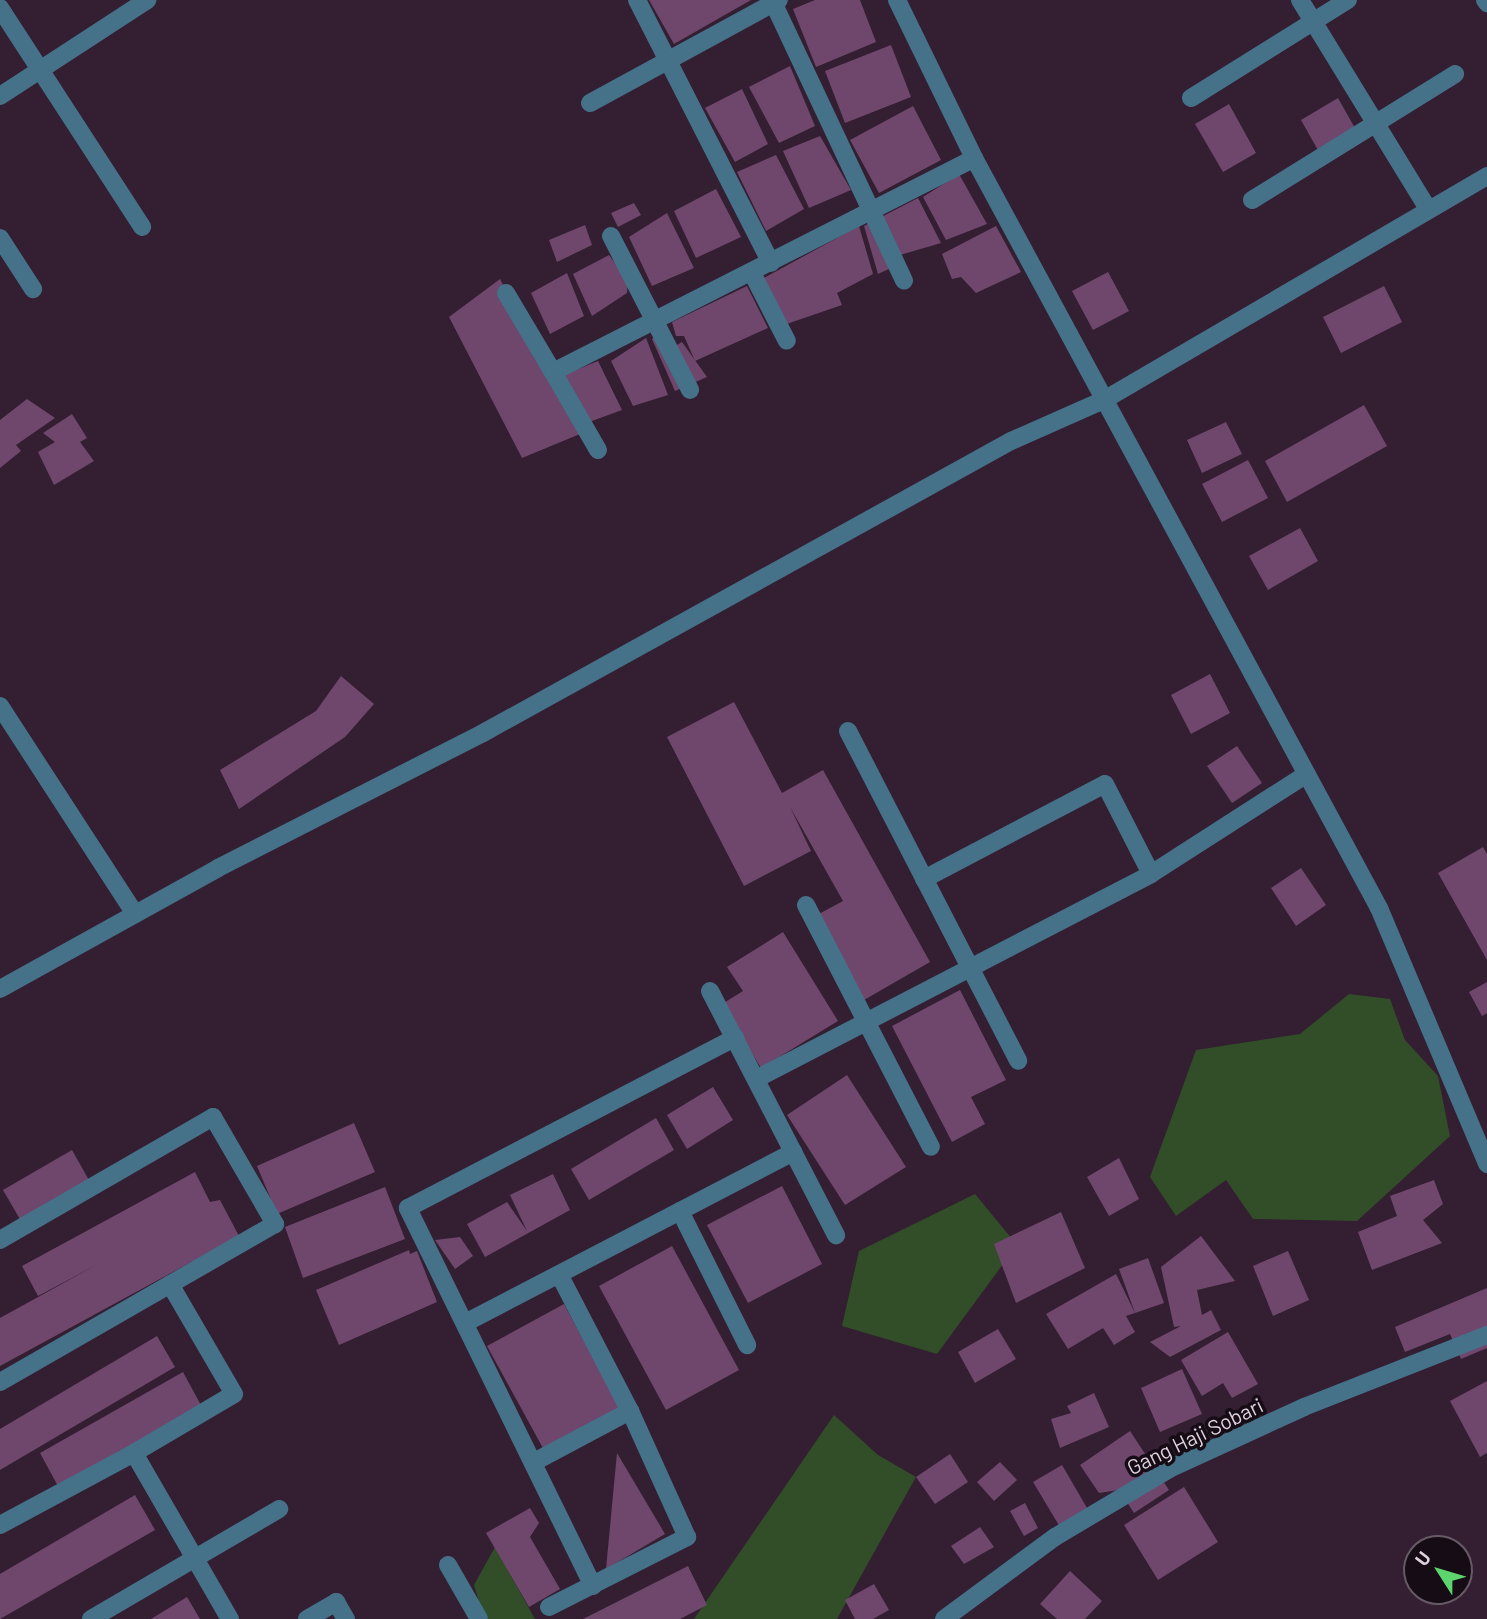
<!DOCTYPE html>
<style>
body{margin:0}
#map{position:relative;width:1487px;height:1619px;overflow:hidden;background:#331e32;font-family:Barlow,sans-serif}
div>[style]{position:absolute}
.green>*{inset:0;background:#324e28}
.building>*{inset:0;background:#6f476c}
.minor>*{height:18px;margin:-9px;padding:0 9px;transform-origin:9px;border-radius:9px;background:#457189}
span{translate:-50% -50%;white-space:nowrap;text-align:center;line-height:1.15;-webkit-text-stroke:7px #150c15;paint-order:stroke}
.street-label{font-size:21px;color:#dfd1de}
.north{position:absolute;left:1403px;top:1535px;width:70px;height:70px;box-sizing:border-box;background:#150c15;border:2px solid #665b65;border-radius:50%;rotate:307deg;font-size:19px;font-weight:700;line-height:28px;text-align:center;color:#dfd1de}
.north::after{content:'';display:block;margin:auto;width:24px;height:32px;background:#5ed56c;clip-path:polygon(50% 0,100% 100%,50% 72%,0 100%)}
</style>
<div id="map">
<div class="green">
<i style="clip-path:polygon(1349px 994px,1390px 999px,1405px 1040px,1438px 1076px,1450px 1136px,1357px 1221px,1253px 1219px,1226px 1180px,1176px 1216px,1150px 1177px,1196px 1050px,1300px 1034px)"></i>
<i style="clip-path:polygon(975px 1194px,1017px 1245px,937px 1354px,842px 1326px,859px 1251px)"></i>
<i style="clip-path:polygon(834px 1415px,878px 1455px,916px 1477px,837px 1619px,694px 1619px)"></i>
<i style="clip-path:polygon(495px 1547px,535px 1619px,484px 1619px,474px 1585px)"></i>
</div>
<div class="building">
<i style="clip-path:polygon(649px 0,751px 0,674px 44px)"></i>
<i style="clip-path:polygon(815px 0,860px 0,876px 42px,816px 67px,793px 9px)"></i>
<i style="clip-path:polygon(891px 45px,911px 97px,845px 123px,825px 71px)"></i>
<i style="clip-path:polygon(790px 66px,815px 126px,779px 143px,749px 87px)"></i>
<i style="clip-path:polygon(742px 89px,768px 144px,735px 162px,705px 108px)"></i>
<i style="clip-path:polygon(1338px 98px,1356px 130px,1319px 152px,1301px 120px)"></i>
<i style="clip-path:polygon(1229px 104px,1256px 153px,1223px 172px,1195px 124px)"></i>
<i style="clip-path:polygon(913px 106px,941px 160px,879px 193px,850px 140px)"></i>
<i style="clip-path:polygon(820px 136px,851px 190px,809px 208px,783px 151px)"></i>
<i style="clip-path:polygon(776px 155px,804px 209px,766px 231px,737px 172px)"></i>
<i style="clip-path:polygon(959px 174px,987px 224px,946px 240px,923px 197px)"></i>
<i style="clip-path:polygon(716px 189px,741px 237px,696px 258px,674px 211px)"></i>
<i style="clip-path:polygon(918px 198px,941px 243px,900px 255px,902px 263px,878px 274px,864px 226px)"></i>
<i style="clip-path:polygon(634px 203px,641px 215px,618px 227px,611px 213px)"></i>
<i style="clip-path:polygon(667px 213px,694px 268px,652px 286px,629px 237px)"></i>
<i style="clip-path:polygon(585px 225px,592px 245px,557px 262px,549px 240px)"></i>
<i style="clip-path:polygon(859px 226px,873px 274px,837px 293px,842px 305px,775px 328px,753px 284px)"></i>
<i style="clip-path:polygon(996px 226px,1021px 272px,976px 293px,961px 277px,952px 279px,942px 254px)"></i>
<i style="clip-path:polygon(609px 255px,628px 280px,627px 293px,592px 316px,573px 274px)"></i>
<i style="clip-path:polygon(1108px 272px,1129px 311px,1093px 330px,1072px 291px)"></i>
<i style="clip-path:polygon(567px 273px,584px 316px,550px 334px,531px 293px)"></i>
<i style="clip-path:polygon(500px 279px,580px 434px,522px 458px,449px 317px)"></i>
<i style="clip-path:polygon(747px 286px,768px 328px,695px 361px,684px 336px,676px 336px,672px 322px)"></i>
<i style="clip-path:polygon(1384px 286px,1402px 322px,1341px 353px,1323px 317px)"></i>
<i style="clip-path:polygon(667px 326px,675px 346px,682px 342px,707px 377px,675px 391px,652px 339px)"></i>
<i style="clip-path:polygon(646px 338px,668px 395px,633px 406px,611px 361px)"></i>
<i style="clip-path:polygon(598px 361px,622px 410px,581px 425px,559px 377px)"></i>
<i style="clip-path:polygon(27px 399px,55px 418px,16px 445px,21px 451px,0 468px,0 420px)"></i>
<i style="clip-path:polygon(1364px 405px,1387px 446px,1287px 502px,1265px 461px)"></i>
<i style="clip-path:polygon(72px 414px,87px 438px,80px 442px,94px 461px,54px 485px,38px 452px,55px 442px,43px 433px)"></i>
<i style="clip-path:polygon(1226px 422px,1242px 454px,1202px 473px,1187px 440px)"></i>
<i style="clip-path:polygon(1248px 460px,1268px 498px,1222px 522px,1202px 484px)"></i>
<i style="clip-path:polygon(1300px 528px,1318px 561px,1268px 590px,1249px 556px)"></i>
<i style="clip-path:polygon(1210px 674px,1230px 713px,1191px 734px,1171px 695px)"></i>
<i style="clip-path:polygon(341px 676px,374px 704px,345px 737px,239px 809px,220px 770px,316px 711px)"></i>
<i style="clip-path:polygon(734px 702px,782px 793px,823px 770px,930px 962px,864px 1000px,817px 915px,843px 901px,790px 807px,811px 851px,744px 886px,667px 737px)"></i>
<i style="clip-path:polygon(1237px 746px,1262px 783px,1232px 803px,1207px 766px)"></i>
<i style="clip-path:polygon(1483px 847px,1487px 854px,1487px 960px,1438px 873px)"></i>
<i style="clip-path:polygon(1301px 868px,1326px 905px,1296px 926px,1271px 888px)"></i>
<i style="clip-path:polygon(783px 932px,838px 1021px,761px 1068px,722px 1004px,743px 991px,727px 967px)"></i>
<i style="clip-path:polygon(1487px 982px,1487px 1013px,1482px 1016px,1469px 992px)"></i>
<i style="clip-path:polygon(960px 990px,1006px 1080px,971px 1097px,985px 1124px,952px 1142px,892px 1026px)"></i>
<i style="clip-path:polygon(847px 1075px,906px 1167px,845px 1205px,787px 1115px)"></i>
<i style="clip-path:polygon(713px 1087px,733px 1120px,687px 1149px,667px 1115px)"></i>
<i style="clip-path:polygon(656px 1118px,674px 1150px,589px 1200px,571px 1169px)"></i>
<i style="clip-path:polygon(354px 1123px,375px 1172px,277px 1214px,257px 1166px)"></i>
<i style="clip-path:polygon(72px 1150px,90px 1182px,21px 1221px,3px 1190px)"></i>
<i style="clip-path:polygon(1119px 1158px,1139px 1199px,1109px 1216px,1087px 1177px)"></i>
<i style="clip-path:polygon(195px 1172px,210px 1202px,220px 1200px,239px 1236px,0 1366px,0 1318px,98px 1264px,38px 1296px,22px 1266px)"></i>
<i style="clip-path:polygon(553px 1174px,570px 1210px,485px 1257px,467px 1224px,507px 1202px,527px 1231px,510px 1195px)"></i>
<i style="clip-path:polygon(1434px 1180px,1443px 1204px,1423px 1220px,1442px 1243px,1372px 1270px,1358px 1232px,1397px 1216px,1390px 1196px)"></i>
<i style="clip-path:polygon(782px 1186px,822px 1264px,748px 1303px,707px 1225px)"></i>
<i style="clip-path:polygon(385px 1187px,405px 1239px,303px 1278px,285px 1227px)"></i>
<i style="clip-path:polygon(1061px 1212px,1085px 1268px,1016px 1303px,994px 1244px)"></i>
<i style="clip-path:polygon(1201px 1236px,1235px 1281px,1197px 1290px,1202px 1315px,1211px 1310px,1221px 1330px,1170px 1357px,1150px 1342px,1181px 1326px,1174px 1327px,1161px 1267px)"></i>
<i style="clip-path:polygon(460px 1237px,473px 1256px,455px 1269px,435px 1240px)"></i>
<i style="clip-path:polygon(672px 1246px,739px 1370px,666px 1410px,599px 1286px)"></i>
<i style="clip-path:polygon(409px 1250px,410px 1254px,417px 1251px,437px 1302px,339px 1345px,316px 1290px)"></i>
<i style="clip-path:polygon(1288px 1251px,1309px 1300px,1273px 1316px,1253px 1266px)"></i>
<i style="clip-path:polygon(1148px 1258px,1164px 1303px,1135px 1313px,1119px 1269px)"></i>
<i style="clip-path:polygon(1116px 1274px,1135px 1313px,1126px 1316px,1135px 1332px,1114px 1345px,1103px 1328px,1068px 1349px,1046px 1314px)"></i>
<i style="clip-path:polygon(1487px 1288px,1487px 1348px,1461px 1359px,1450px 1334px,1405px 1352px,1395px 1327px)"></i>
<i style="clip-path:polygon(564px 1304px,620px 1408px,544px 1450px,487px 1346px)"></i>
<i style="clip-path:polygon(998px 1329px,1016px 1359px,975px 1383px,958px 1352px)"></i>
<i style="clip-path:polygon(1228px 1332px,1258px 1384px,1232px 1398px,1223px 1383px,1202px 1396px,1181px 1360px)"></i>
<i style="clip-path:polygon(157px 1336px,175px 1367px,0 1470px,0 1429px)"></i>
<i style="clip-path:polygon(1182px 1369px,1202px 1414px,1160px 1432px,1141px 1388px)"></i>
<i style="clip-path:polygon(183px 1372px,202px 1407px,59px 1488px,40px 1453px)"></i>
<i style="clip-path:polygon(1487px 1381px,1487px 1453px,1480px 1457px,1450px 1401px)"></i>
<i style="clip-path:polygon(1094px 1393px,1109px 1427px,1060px 1448px,1051px 1419px,1071px 1413px,1067px 1406px)"></i>
<i style="clip-path:polygon(1130px 1431px,1169px 1490px,1134px 1513px,1119px 1490px,1099px 1493px,1080px 1465px)"></i>
<i style="clip-path:polygon(617px 1453px,665px 1534px,606px 1569px)"></i>
<i style="clip-path:polygon(950px 1454px,968px 1482px,935px 1504px,916px 1477px)"></i>
<i style="clip-path:polygon(1000px 1462px,1017px 1480px,994px 1501px,977px 1482px)"></i>
<i style="clip-path:polygon(1062px 1465px,1094px 1520px,1066px 1537px,1033px 1482px)"></i>
<i style="clip-path:polygon(1184px 1487px,1218px 1542px,1158px 1580px,1124px 1525px)"></i>
<i style="clip-path:polygon(135px 1495px,155px 1530px,0 1619px,0 1574px)"></i>
<i style="clip-path:polygon(1025px 1503px,1038px 1528px,1024px 1536px,1010px 1511px)"></i>
<i style="clip-path:polygon(530px 1508px,539px 1523px,530px 1537px,560px 1589px,529px 1607px,486px 1533px)"></i>
<i style="clip-path:polygon(980px 1527px,994px 1547px,964px 1564px,951px 1546px)"></i>
<i style="clip-path:polygon(688px 1566px,707px 1605px,680px 1619px,583px 1619px)"></i>
<i style="clip-path:polygon(1070px 1571px,1102px 1601px,1085px 1619px,1057px 1619px,1040px 1604px)"></i>
<i style="clip-path:polygon(874px 1584px,889px 1610px,873px 1619px,855px 1619px,845px 1600px)"></i>
<i style="clip-path:polygon(187px 1597px,200px 1619px,151px 1619px)"></i>
</div>
<div class="minor">
<i style="left:637px;top:0;width:295px;rotate:63deg"></i>
<i style="left:772px;top:0;width:310px;rotate:64.8deg"></i>
<i style="left:897px;top:0;width:176px;rotate:64deg"></i>
<i style="left:974px;top:158px;width:852px;rotate:61.63deg"></i>
<i style="left:1379px;top:908px;width:278px;rotate:67.1deg"></i>
<i style="left:1300px;top:0;width:245px;rotate:58.5deg"></i>
<i style="left:1485px;top:0;width:4px;rotate:56deg"></i>
<i style="left:0;top:8px;width:261px;rotate:57deg"></i>
<i style="left:0;top:96px;width:176px;rotate:-33.1deg"></i>
<i style="left:1191px;top:98px;width:185px;rotate:-32deg"></i>
<i style="left:590px;top:103px;width:215px;rotate:-28.6deg"></i>
<i style="left:1252px;top:200px;width:239px;rotate:-31.8deg"></i>
<i style="left:611px;top:236px;width:173px;rotate:62.8deg"></i>
<i style="left:0;top:238px;width:61px;rotate:57.1deg"></i>
<i style="left:752px;top:273px;width:76px;rotate:62.8deg"></i>
<i style="left:506px;top:293px;width:92px;rotate:59.3deg"></i>
<i style="left:553px;top:372px;width:472px;rotate:-26.9deg"></i>
<i style="left:553px;top:372px;width:90px;rotate:60deg"></i>
<i style="left:0;top:706px;width:248px;rotate:57deg"></i>
<i style="left:848px;top:731px;width:371px;rotate:62.7deg"></i>
<i style="left:924px;top:879px;width:204px;rotate:-27.7deg"></i>
<i style="left:1105px;top:784px;width:101px;rotate:62.9deg"></i>
<i style="left:806px;top:905px;width:272px;rotate:62.7deg"></i>
<i style="left:0;top:989px;width:249px;rotate:-29deg"></i>
<i style="left:218px;top:868px;width:297px;rotate:-27deg"></i>
<i style="left:483px;top:733px;width:603px;rotate:-28.94deg"></i>
<i style="left:1011px;top:441px;width:102px;rotate:-23.8deg"></i>
<i style="left:1104px;top:400px;width:444px;rotate:-30.3deg"></i>
<i style="left:710px;top:991px;width:275px;rotate:62.7deg"></i>
<i style="left:756px;top:1079px;width:445px;rotate:-27.4deg"></i>
<i style="left:1151px;top:874px;width:185px;rotate:-32.7deg"></i>
<i style="left:680px;top:1211px;width:150px;rotate:63.4deg"></i>
<i style="left:0;top:1240px;width:246px;rotate:-30deg"></i>
<i style="left:213px;top:1117px;width:124px;rotate:59.9deg"></i>
<i style="left:275px;top:1224px;width:317px;rotate:150.1deg"></i>
<i style="left:467px;top:1322px;width:368px;rotate:-27.5deg"></i>
<i style="left:134px;top:1453px;width:116px;rotate:-30.5deg"></i>
<i style="left:234px;top:1394px;width:127px;rotate:-120.2deg"></i>
<i style="left:534px;top:1462px;width:109px;rotate:-28deg"></i>
<i style="left:0;top:1525px;width:152px;rotate:-28.2deg"></i>
<i style="left:134px;top:1453px;width:192px;rotate:60deg"></i>
<i style="left:448px;top:1565px;width:62px;rotate:60.1deg"></i>
<i style="left:593px;top:1586px;width:421px;rotate:-116.1deg"></i>
<i style="left:408px;top:1208px;width:369px;rotate:-27.5deg"></i>
<i style="left:549px;top:1607px;width:155px;rotate:-26.9deg"></i>
<i style="left:687px;top:1537px;width:138px;rotate:-114.3deg"></i>
<i style="left:630px;top:1411px;width:154px;rotate:-117.4deg"></i>
<i style="left:91px;top:1619px;width:218px;rotate:-30.3deg"></i>
<i style="left:307px;top:1619px;width:34px;rotate:-30deg"></i>
<i style="left:336px;top:1602px;width:20px;rotate:60deg"></i>
<i style="left:944px;top:1619px;width:138px;rotate:-36.5deg"></i>
<i style="left:1055px;top:1537px;width:135px;rotate:-30.7deg"></i>
<i style="left:1171px;top:1468px;width:146px;rotate:-24.6deg"></i>
<i style="left:1304px;top:1407px;width:197px;rotate:-21.5deg"></i>
</div>
<div class="street-label">
<span style="left:1195px;top:1436px;rotate:-26deg">Gang Haji Sobari</span>
</div>
<div class="north">U</div>
</div>
